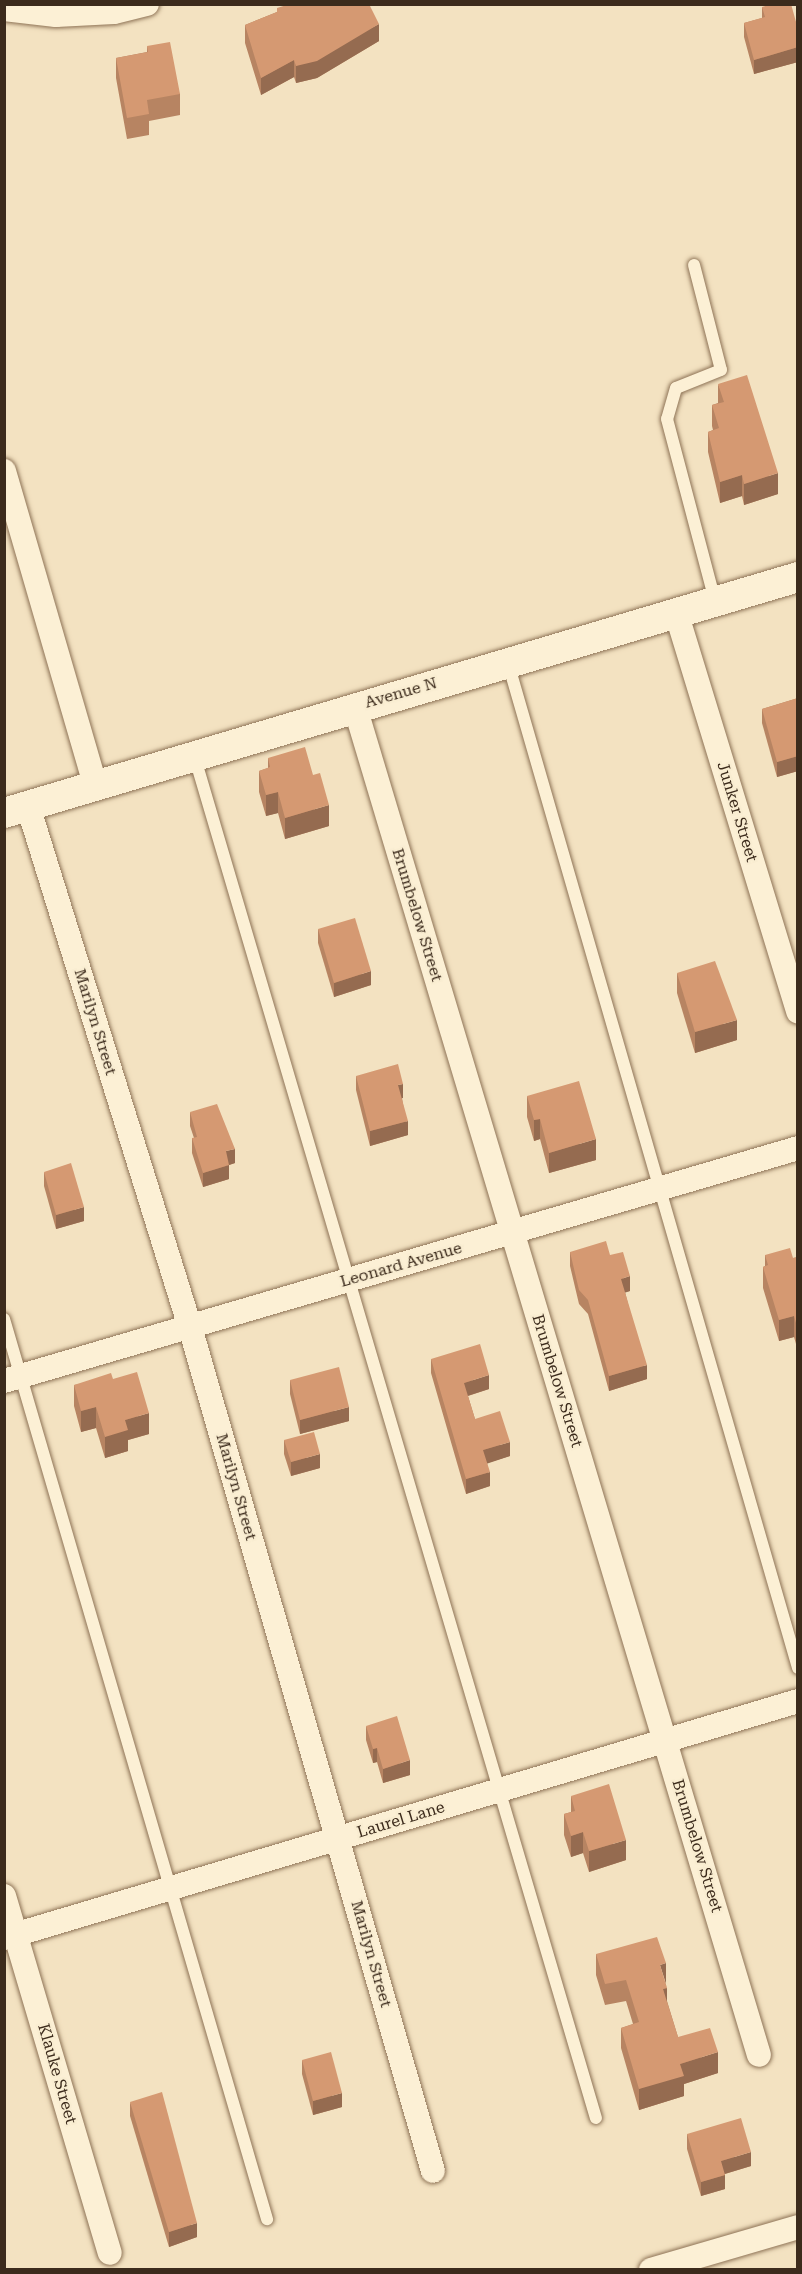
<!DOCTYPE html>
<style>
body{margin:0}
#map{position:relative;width:802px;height:2274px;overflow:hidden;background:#f3e2c1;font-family:"Roboto Serif",serif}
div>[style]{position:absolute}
.roads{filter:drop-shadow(0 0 2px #8e7356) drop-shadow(0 0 2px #8e7356)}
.service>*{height:12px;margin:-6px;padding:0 6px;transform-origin:6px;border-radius:6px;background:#fcf0d5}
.minor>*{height:24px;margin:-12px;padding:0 12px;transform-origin:12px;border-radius:12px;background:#fcf0d5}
.tertiary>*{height:30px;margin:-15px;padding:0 15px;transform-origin:15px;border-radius:15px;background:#fcf0d5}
.wall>*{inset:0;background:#b78462}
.shaded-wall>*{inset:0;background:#956b50}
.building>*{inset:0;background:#d59972}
span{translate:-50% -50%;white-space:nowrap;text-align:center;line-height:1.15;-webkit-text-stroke:4.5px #f9edd1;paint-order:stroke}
.street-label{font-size:16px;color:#3c2b1c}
.frame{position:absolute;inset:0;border:6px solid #3c2b1c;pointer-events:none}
</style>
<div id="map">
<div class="roads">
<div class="service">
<i style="left:694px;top:265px;width:108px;rotate:75.6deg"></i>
<i style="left:721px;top:370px;width:48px;rotate:158.2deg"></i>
<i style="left:676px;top:388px;width:32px;rotate:106deg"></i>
<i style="left:667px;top:419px;width:188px;rotate:75.2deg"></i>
<i style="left:508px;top:663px;width:1046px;rotate:73.9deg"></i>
<i style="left:194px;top:755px;width:1421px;rotate:73.57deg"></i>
<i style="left:4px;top:1319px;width:938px;rotate:73.71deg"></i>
</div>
<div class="minor">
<i style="left:4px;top:9px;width:52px;rotate:6.6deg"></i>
<i style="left:56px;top:15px;width:58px;rotate:-3deg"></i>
<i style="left:114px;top:12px;width:34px;rotate:-14deg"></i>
<i style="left:4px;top:471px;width:326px;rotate:73.8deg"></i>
<i style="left:676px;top:612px;width:418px;rotate:73deg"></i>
<i style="left:355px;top:707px;width:1407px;rotate:73.32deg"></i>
<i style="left:28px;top:806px;width:546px;rotate:72.73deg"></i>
<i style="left:190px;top:1327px;width:878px;rotate:73.94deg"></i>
<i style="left:4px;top:1381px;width:827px;rotate:-16.35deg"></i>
<i style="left:4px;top:1896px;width:372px;rotate:73.5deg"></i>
<i style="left:4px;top:1938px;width:829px;rotate:-16.62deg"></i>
<i style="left:651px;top:2270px;width:153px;rotate:-16.3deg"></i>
</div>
<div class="tertiary">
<i style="left:4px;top:813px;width:828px;rotate:-16.55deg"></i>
</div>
</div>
<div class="wall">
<i style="clip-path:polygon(762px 7px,798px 29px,798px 62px,754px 74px,744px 37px,744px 23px,762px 18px)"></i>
<i style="clip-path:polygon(277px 8px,379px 41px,317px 78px,296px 83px,294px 77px,261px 95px,245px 43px,245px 25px,277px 12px)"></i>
<i style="clip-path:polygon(147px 46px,180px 94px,180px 115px,149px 121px,149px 135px,127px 139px,116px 78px,116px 58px,147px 52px)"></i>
<i style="clip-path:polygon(718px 384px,778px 494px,744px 505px,742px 496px,720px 503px,708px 452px,708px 432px,713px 430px,712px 426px,712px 405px,718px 403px)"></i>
<i style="clip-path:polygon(798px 698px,798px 771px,777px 777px,762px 723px,762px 709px)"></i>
<i style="clip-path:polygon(268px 758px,329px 826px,285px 839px,278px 813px,266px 816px,259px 792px,259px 771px,268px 768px)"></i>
<i style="clip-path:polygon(318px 929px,371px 985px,334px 997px,318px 943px)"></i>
<i style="clip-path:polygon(677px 973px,737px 1040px,695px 1053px,677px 993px)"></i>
<i style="clip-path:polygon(356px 1076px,403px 1098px,402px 1098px,408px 1135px,370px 1146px,356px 1090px)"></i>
<i style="clip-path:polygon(527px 1096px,596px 1160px,549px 1173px,540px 1139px,534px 1141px,527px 1117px)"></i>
<i style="clip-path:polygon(190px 1112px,235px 1163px,229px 1165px,229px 1179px,203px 1187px,192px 1153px,192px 1138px,194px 1138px,190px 1126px)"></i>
<i style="clip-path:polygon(44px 1172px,84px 1221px,56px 1229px,44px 1186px)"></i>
<i style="clip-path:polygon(570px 1252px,610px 1255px,630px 1291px,625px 1292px,647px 1379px,609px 1391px,588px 1314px,579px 1304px,570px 1266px)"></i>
<i style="clip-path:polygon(765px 1255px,793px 1258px,798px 1257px,798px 1343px,796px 1344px,794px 1337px,779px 1341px,763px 1288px,763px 1267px,765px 1266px)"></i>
<i style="clip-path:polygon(431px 1359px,489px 1389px,468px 1396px,475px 1419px,510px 1456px,487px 1463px,490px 1486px,466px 1494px,431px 1373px)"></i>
<i style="clip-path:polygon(113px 1379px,149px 1434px,128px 1440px,128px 1451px,105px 1458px,96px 1428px,81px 1432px,74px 1406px,74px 1385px)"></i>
<i style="clip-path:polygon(290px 1380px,349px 1421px,300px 1434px,290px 1394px)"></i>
<i style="clip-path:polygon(284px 1440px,320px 1468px,291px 1476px,284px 1454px)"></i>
<i style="clip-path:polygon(366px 1726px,410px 1775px,383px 1783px,377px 1762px,373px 1763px,366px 1740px)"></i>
<i style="clip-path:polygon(571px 1796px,626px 1860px,589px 1872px,583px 1853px,571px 1857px,564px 1835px,564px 1814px,571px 1812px)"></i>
<i style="clip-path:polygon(596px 1954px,666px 1984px,667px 2001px,678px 2037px,718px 2073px,684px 2084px,684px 2096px,639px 2110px,621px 2048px,621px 2028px,633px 2024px,626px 2001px,605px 2005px,596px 1975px)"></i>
<i style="clip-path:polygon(302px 2060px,342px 2107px,313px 2115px,302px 2074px)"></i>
<i style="clip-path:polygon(130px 2102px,197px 2237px,169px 2247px,130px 2116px)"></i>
<i style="clip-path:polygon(687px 2134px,751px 2166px,725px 2174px,725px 2189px,701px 2196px,687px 2149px)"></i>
</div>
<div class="shaded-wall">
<i style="clip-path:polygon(379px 24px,379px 41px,317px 78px,296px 83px,296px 66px)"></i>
<i style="clip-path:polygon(798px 47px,798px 62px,754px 74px,754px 60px)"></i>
<i style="clip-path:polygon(294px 60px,294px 77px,261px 95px,261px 78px)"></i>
<i style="clip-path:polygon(778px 473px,778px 494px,744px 505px,744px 484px)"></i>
<i style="clip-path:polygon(742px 475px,742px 496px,720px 503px,720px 482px)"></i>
<i style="clip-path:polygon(798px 756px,798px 771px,777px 777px,777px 762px)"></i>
<i style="clip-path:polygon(278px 792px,278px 813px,266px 816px,266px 795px)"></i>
<i style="clip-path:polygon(329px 805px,329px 826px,285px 839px,285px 818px)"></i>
<i style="clip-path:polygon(371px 971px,371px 985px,334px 997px,334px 983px)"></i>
<i style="clip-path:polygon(737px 1020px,737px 1040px,695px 1053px,695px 1032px)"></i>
<i style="clip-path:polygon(403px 1084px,403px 1098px,398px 1099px,398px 1085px)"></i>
<i style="clip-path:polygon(540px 1119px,540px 1139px,534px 1141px,534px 1120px)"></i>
<i style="clip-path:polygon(408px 1121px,408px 1135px,370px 1146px,370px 1131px)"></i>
<i style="clip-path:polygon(596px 1139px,596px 1160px,549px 1173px,549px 1153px)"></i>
<i style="clip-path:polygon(235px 1149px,235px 1163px,226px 1166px,226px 1151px)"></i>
<i style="clip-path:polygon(229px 1165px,229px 1179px,203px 1187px,203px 1173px)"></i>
<i style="clip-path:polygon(84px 1207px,84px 1221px,56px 1229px,56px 1215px)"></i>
<i style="clip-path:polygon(630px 1276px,630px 1291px,621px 1294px,621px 1279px)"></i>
<i style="clip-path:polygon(794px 1316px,794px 1337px,779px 1341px,779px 1320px)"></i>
<i style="clip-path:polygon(798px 1322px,798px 1343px,796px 1344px,796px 1323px)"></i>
<i style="clip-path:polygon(647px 1365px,647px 1379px,609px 1391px,609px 1376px)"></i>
<i style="clip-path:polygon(489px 1375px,489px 1389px,464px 1397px,464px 1383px)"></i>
<i style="clip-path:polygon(96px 1407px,96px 1428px,81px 1432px,81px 1411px)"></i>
<i style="clip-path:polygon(349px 1407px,349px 1421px,300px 1434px,300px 1420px)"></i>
<i style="clip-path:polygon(149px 1413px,149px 1434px,128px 1440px,128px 1451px,105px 1458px,105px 1437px,125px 1420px)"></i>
<i style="clip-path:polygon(510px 1442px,510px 1456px,483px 1465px,483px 1450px)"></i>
<i style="clip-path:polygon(320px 1454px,320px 1468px,291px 1476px,291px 1462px)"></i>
<i style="clip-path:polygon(490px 1472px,490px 1486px,466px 1494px,466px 1479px)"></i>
<i style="clip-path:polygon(377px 1748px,377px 1762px,373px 1763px,373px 1749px)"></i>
<i style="clip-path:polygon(410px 1760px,410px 1775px,383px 1783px,383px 1769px)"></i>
<i style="clip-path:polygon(583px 1832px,583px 1853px,571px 1857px,571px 1836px)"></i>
<i style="clip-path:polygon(626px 1840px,626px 1860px,589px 1872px,589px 1851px)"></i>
<i style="clip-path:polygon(666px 1963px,666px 1984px,660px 1965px)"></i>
<i style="clip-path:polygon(667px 1988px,667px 2009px,663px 1989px)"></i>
<i style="clip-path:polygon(718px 2052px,718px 2073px,684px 2084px,684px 2096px,639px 2110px,639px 2089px,680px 2064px)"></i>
<i style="clip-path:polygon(342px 2093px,342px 2107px,313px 2115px,313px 2101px)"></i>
<i style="clip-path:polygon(751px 2152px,751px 2166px,721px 2175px,721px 2161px)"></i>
<i style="clip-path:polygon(725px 2175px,725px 2189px,701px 2196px,701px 2182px)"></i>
<i style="clip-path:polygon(197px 2223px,197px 2237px,169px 2247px,169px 2232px)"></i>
</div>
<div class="building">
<i style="clip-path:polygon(290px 4px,369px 4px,379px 24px,317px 61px,296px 66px,294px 60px,261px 78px,245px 25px,277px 12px,277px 8px)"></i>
<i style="clip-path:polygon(772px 4px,791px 4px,798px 29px,798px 47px,754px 60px,744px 23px,765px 17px,762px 7px)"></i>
<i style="clip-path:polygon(170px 42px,180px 94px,147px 100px,149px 114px,127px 118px,116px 58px,148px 52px,147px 46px)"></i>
<i style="clip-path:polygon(747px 375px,778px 473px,744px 484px,742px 475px,720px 482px,708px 432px,719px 428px,712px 405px,724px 402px,718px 384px)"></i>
<i style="clip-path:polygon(798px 698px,798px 756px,777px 762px,762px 709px)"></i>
<i style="clip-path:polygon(305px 747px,313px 775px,320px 773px,329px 805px,285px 818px,278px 792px,266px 795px,259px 771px,270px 767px,268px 758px)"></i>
<i style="clip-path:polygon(355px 918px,371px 971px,334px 983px,318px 929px)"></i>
<i style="clip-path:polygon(715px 961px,737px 1020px,695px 1032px,677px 973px)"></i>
<i style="clip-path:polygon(398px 1064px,403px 1084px,398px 1085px,408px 1121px,370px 1131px,356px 1076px)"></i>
<i style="clip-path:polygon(579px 1081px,596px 1139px,549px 1153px,540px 1119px,534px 1120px,527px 1096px)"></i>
<i style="clip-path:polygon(217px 1104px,235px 1149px,226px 1151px,229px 1165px,203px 1173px,192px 1138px,197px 1137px,190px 1112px)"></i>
<i style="clip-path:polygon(71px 1163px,84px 1207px,56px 1215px,44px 1172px)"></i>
<i style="clip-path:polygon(606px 1241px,610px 1255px,623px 1252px,630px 1276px,621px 1279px,647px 1365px,609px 1376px,588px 1300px,579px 1290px,570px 1252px)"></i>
<i style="clip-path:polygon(790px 1248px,793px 1258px,798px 1257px,798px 1322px,796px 1323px,794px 1316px,779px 1320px,763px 1267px,768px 1265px,765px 1255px)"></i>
<i style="clip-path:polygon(480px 1344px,489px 1375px,464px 1383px,475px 1419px,500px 1411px,510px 1442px,483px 1450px,490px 1472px,466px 1479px,431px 1359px)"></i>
<i style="clip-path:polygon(339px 1367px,349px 1407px,300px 1420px,290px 1380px)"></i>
<i style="clip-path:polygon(137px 1372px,149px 1413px,125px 1420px,128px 1430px,105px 1437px,96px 1407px,81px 1411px,74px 1385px,111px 1373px,113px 1379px)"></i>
<i style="clip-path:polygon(314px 1432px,320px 1454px,291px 1462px,284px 1440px)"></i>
<i style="clip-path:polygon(397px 1716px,410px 1760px,383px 1769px,377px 1748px,373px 1749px,366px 1726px)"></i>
<i style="clip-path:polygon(609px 1784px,626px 1840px,589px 1851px,583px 1832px,571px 1836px,564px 1814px,575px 1811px,571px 1796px)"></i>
<i style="clip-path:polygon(657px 1937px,666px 1963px,660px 1965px,667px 1988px,663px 1989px,678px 2037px,710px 2028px,718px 2052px,680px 2064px,684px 2076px,639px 2089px,621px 2028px,639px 2022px,626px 1980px,605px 1984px,596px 1954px)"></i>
<i style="clip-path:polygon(331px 2052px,342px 2093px,313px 2101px,302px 2060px)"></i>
<i style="clip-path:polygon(162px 2092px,197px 2223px,169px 2232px,130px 2102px)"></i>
<i style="clip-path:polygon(741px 2118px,751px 2152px,721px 2161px,725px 2175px,701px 2182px,687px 2134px)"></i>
</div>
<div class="street-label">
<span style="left:401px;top:693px;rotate:-16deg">Avenue N</span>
<span style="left:737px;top:812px;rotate:73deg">Junker Street</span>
<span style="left:417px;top:915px;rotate:73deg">Brumbelow Street</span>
<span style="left:95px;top:1022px;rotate:73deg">Marilyn Street</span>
<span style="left:401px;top:1265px;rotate:-16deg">Leonard Avenue</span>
<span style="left:557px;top:1381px;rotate:73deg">Brumbelow Street</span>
<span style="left:236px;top:1487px;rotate:74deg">Marilyn Street</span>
<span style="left:401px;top:1820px;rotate:-17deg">Laurel Lane</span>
<span style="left:697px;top:1846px;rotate:73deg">Brumbelow Street</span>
<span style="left:371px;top:1954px;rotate:74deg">Marilyn Street</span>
<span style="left:57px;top:2074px;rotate:74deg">Klauke Street</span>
</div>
<div class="frame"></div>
</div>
